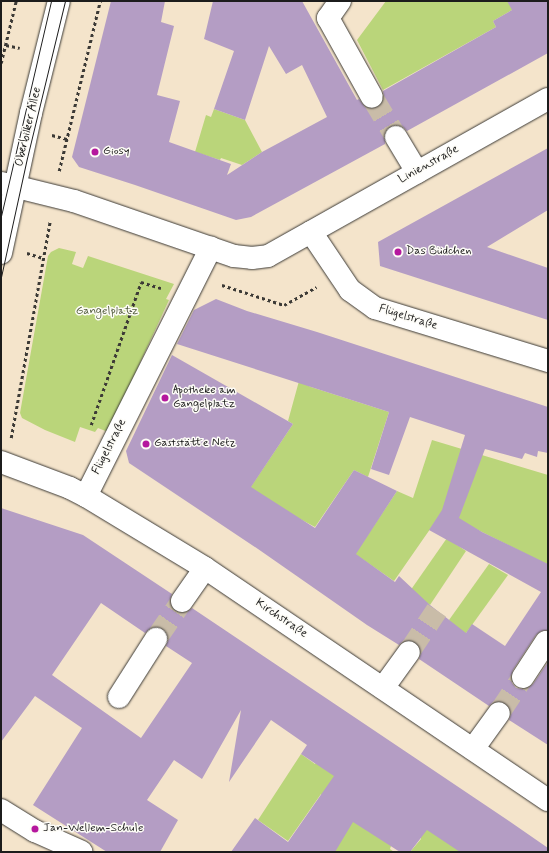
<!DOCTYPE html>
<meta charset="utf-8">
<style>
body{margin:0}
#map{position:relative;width:549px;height:853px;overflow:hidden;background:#f4e4cb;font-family:Mynerve,sans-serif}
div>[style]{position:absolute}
.green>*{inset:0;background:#bad57a}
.building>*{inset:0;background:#b49dc4}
.minor-tunnel>*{height:22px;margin-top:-11px;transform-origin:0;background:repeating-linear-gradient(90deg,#c9bca8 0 22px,transparent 0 33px)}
.path>*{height:2.5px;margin-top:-1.25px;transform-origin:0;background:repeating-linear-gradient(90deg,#3c3a36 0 3px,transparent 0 6px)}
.roads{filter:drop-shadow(0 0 1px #3c3a36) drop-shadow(0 0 1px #3c3a36)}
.minor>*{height:22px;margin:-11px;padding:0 11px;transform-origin:11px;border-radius:11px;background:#fff}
.major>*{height:22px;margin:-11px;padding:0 11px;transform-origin:11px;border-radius:11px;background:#fff}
.tram>*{height:1px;margin:-0.5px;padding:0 0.5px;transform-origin:0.5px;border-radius:0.5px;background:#1c1c1c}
.dots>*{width:11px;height:11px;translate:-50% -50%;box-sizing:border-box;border:2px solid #fdfcf7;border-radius:50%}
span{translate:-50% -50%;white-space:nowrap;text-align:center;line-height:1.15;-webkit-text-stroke:3px #fdfcf7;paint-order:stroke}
.street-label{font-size:12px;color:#1c1c1c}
.poi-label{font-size:12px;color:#1c1c1c}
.left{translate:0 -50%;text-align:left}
.park-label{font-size:12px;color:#535d3d}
.frame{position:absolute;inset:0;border:2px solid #1c1c1c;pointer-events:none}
</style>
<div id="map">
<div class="green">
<i style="clip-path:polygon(386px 1px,514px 1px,512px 10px,493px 21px,496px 27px,383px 90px,357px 40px)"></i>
<i style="clip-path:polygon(214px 109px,245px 120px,262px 152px,242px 165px,221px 158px,220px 160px,195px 152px,206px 115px,211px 117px)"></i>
<i style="clip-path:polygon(59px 248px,76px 252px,72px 264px,83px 268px,88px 256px,174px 284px,166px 299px,169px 300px,108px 432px,98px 428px,95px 432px,80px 427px,75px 442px,45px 430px,22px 418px,20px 413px,48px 256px,51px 252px)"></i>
<i style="clip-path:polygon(299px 381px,311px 387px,389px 412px,368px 477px,354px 470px,315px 527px,248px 491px,293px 424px,288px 421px)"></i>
<i style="clip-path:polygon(432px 440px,548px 475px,548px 565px,442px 512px,394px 581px,355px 554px,397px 491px,413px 498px)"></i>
<i style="clip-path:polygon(447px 538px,466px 551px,430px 605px,410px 591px)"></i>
<i style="clip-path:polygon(489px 564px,508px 575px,464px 636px,449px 620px)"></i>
<i style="clip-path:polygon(301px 754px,315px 764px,321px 756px,391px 846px,390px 849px,394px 852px,335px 852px,321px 794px,288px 841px,258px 820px)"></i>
<i style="clip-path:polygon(425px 828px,472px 852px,410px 852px,421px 839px,420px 834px)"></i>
</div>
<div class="building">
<i style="clip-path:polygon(111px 1px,165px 1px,161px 22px,174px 26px,157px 95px,180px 101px,169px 142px,231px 164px,227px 175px,262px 152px,327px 117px,302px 65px,286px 74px,269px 46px,245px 120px,214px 109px,234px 51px,204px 39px,213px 1px,302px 1px,357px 100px,359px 99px,365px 107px,371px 109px,378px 108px,382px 104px,384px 98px,383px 91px,496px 27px,493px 21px,512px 10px,507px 1px,548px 1px,548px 53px,407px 131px,402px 126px,395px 125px,390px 126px,385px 131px,385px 144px,251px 217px,236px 220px,135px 185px,79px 167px,72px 157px)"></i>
<i style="clip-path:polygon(548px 148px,548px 210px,487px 247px,548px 268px,548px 320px,380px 266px,378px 242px)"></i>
<i style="clip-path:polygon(216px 299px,247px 311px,317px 332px,548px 407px,548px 453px,538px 451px,537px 457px,525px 453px,522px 459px,485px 449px,459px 518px,482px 532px,548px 564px,548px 630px,541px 631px,536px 635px,513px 670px,511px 677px,512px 683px,516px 688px,522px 689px,528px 688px,533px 684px,548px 662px,548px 745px,509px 720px,511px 714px,511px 708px,506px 703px,500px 701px,494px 701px,489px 706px,419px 659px,421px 653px,421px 647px,416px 642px,410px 640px,404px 640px,399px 645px,367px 625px,258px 549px,129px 463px,126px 451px,172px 355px,293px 424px,251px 487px,315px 528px,354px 470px,397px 491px,356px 554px,395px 582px,399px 576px,430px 605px,466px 633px,472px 624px,505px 646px,541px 592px,429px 530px,442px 510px,465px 435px,410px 417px,389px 475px,371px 469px,389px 412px,177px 344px,194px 310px)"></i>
<i style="clip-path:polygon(evenodd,1px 508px,83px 535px,172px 594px,170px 600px,171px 606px,175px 611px,181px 613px,187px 612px,192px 608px,509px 821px,548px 848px,548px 852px,460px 852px,427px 830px,410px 852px,400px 852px,353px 822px,335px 852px,231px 852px,255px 818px,288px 842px,334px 776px,301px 754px,307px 745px,271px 720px,229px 782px,241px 710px,202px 779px,174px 760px,147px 800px,178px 820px,160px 852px,107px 852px,33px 805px,82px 728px,35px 696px,1px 742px,1px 508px,101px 603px,145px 633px,151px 628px,157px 627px,163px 629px,167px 633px,168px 639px,166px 646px,192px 663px,141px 738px,52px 675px,101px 603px)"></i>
</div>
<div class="minor-tunnel">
<i style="left:372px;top:97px;width:47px;rotate:59deg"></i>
<i style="left:156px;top:639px;width:46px;rotate:-55.6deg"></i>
<i style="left:409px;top:652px;width:50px;rotate:-56.3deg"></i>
<i style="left:499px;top:713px;width:43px;rotate:-56.3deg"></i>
</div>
<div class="path">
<i style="left:6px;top:45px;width:14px;rotate:12deg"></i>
<i style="left:1px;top:63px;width:64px;rotate:-76.4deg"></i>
<i style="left:52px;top:135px;width:16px;rotate:15deg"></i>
<i style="left:59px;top:171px;width:175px;rotate:-76.4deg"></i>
<i style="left:27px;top:253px;width:17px;rotate:17deg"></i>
<i style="left:222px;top:285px;width:65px;rotate:17.9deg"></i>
<i style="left:284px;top:305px;width:37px;rotate:-29deg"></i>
<i style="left:91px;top:425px;width:151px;rotate:-70.7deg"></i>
<i style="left:141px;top:282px;width:21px;rotate:17deg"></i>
<i style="left:11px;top:438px;width:220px;rotate:-79.8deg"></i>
</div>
<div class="roads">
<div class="minor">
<i style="left:340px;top:1px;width:21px;rotate:125deg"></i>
<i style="left:328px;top:18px;width:90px;rotate:60.9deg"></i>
<i style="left:396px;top:137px;width:41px;rotate:59deg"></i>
<i style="left:1px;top:183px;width:75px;rotate:13.9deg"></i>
<i style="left:74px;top:201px;width:169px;rotate:19deg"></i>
<i style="left:234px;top:256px;width:18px;rotate:6deg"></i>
<i style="left:252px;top:258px;width:16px;rotate:-7deg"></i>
<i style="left:268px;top:256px;width:321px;rotate:-29.3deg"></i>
<i style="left:311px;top:232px;width:70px;rotate:56.1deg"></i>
<i style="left:350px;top:290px;width:31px;rotate:36deg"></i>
<i style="left:375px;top:308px;width:181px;rotate:17deg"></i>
<i style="left:1px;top:462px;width:74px;rotate:20.6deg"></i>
<i style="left:70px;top:488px;width:18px;rotate:27deg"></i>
<i style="left:86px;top:496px;width:139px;rotate:31.2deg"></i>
<i style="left:205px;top:568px;width:414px;rotate:34.1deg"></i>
<i style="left:86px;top:496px;width:278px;rotate:-63.3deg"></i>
<i style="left:182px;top:601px;width:40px;rotate:-55.1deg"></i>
<i style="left:523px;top:677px;width:42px;rotate:-56.7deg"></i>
<i style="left:383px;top:688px;width:44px;rotate:-54.2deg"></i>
<i style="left:119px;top:697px;width:69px;rotate:-57.5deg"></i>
<i style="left:473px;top:749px;width:44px;rotate:-54.2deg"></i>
<i style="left:1px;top:810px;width:40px;rotate:32deg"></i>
<i style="left:35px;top:831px;width:51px;rotate:24.1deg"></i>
</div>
<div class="major">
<i style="left:1px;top:253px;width:143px;rotate:-77.9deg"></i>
<i style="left:31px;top:113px;width:115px;rotate:-76deg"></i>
</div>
</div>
<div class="tram">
<i style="left:1px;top:216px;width:221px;rotate:-76.9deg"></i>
<i style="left:1px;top:277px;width:122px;rotate:-77.7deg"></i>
<i style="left:27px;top:158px;width:162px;rotate:-76.4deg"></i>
</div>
<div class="dots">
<i style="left:95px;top:152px;background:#b5179e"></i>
<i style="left:398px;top:252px;background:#b5179e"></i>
<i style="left:165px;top:398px;background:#b5179e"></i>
<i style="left:146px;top:444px;background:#b5179e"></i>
<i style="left:35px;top:829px;background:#b5179e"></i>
</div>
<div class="street-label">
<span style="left:29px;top:127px;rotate:-77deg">Oberbilker Allee</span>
<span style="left:429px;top:165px;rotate:-29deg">Linienstraße</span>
<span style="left:408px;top:318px;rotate:17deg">Flügelstraße</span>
<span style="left:110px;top:447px;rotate:-63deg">Flügelstraße</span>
<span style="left:281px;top:619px;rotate:34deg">Kirchstraße</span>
</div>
<div class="poi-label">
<span class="left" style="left:103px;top:152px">Giosy</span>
<span class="left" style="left:406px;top:252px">Das Büdchen</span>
<span class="left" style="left:173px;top:398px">Apotheke am<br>Gangelplatz</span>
<span class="left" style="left:154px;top:444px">Gaststätte Netz</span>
<span class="left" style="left:43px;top:829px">Jan-Wellem-Schule</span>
</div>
<div class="park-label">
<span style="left:107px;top:312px">Gangelplatz</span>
</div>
<div class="frame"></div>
</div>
